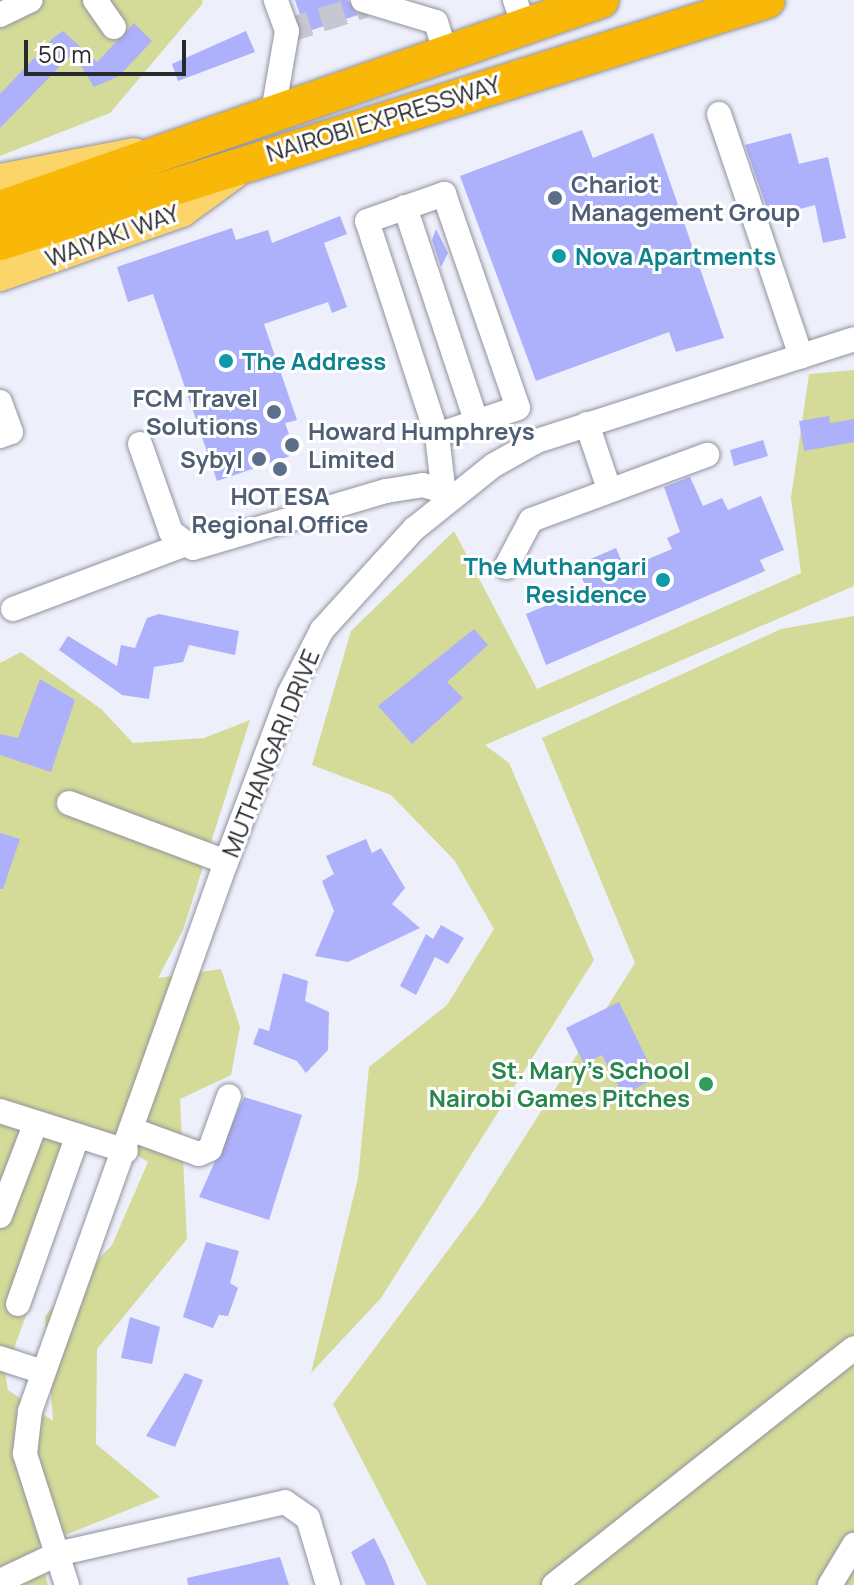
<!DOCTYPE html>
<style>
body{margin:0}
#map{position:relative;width:854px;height:1585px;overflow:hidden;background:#edeffb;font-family:Manrope,sans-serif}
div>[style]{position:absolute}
.green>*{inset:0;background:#d4db98}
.building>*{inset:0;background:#adb0fa}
.minor-tunnel>*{height:24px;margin-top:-12px;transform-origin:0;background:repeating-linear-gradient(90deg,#c6c7d2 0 24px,transparent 0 36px)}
.roads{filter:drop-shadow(0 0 2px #91929e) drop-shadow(0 0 2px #91929e)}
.minor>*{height:24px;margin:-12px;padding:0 12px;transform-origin:12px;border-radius:12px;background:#fff}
.major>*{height:30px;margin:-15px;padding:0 15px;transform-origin:15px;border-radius:15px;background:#fbd46a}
.highway>*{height:36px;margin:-18px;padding:0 18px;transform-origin:18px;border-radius:18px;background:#f9b707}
.dots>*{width:22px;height:22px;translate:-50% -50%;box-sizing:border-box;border:4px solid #fff;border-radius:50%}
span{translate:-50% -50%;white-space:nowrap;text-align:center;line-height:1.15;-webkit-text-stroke:6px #fff;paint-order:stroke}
.street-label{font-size:24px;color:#28292d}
.service-label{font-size:24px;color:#4e5e75;font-weight:700}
.left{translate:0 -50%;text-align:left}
.right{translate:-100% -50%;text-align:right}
.culture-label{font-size:24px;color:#0d838f;font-weight:700}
.leisure-label{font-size:24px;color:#27864d;font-weight:700}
.scale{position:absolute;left:24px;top:40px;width:162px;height:36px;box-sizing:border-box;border:4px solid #28292d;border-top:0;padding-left:10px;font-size:24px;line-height:28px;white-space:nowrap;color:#28292d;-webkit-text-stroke:6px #fff;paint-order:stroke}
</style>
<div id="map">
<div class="green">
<i style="clip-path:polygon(0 0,202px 0,203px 3px,110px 113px,0 156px)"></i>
<i style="clip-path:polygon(854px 370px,854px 586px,485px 745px,509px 763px,594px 960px,381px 1298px,311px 1373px,358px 1178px,369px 1067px,447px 1005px,494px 929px,455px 861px,391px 795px,312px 765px,351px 631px,454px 531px,537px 689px,801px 573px,791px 498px,809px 374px)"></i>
<i style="clip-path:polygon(854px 616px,854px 1585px,427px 1585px,333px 1404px,481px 1206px,635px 963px,542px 738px,781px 629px)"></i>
<i style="clip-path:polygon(evenodd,21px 652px,101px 709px,133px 743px,204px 738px,250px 720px,183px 930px,158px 978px,221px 969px,240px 1027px,231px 1075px,180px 1099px,187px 1239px,97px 1349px,96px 1444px,160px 1497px,38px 1546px,48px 1585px,0 1585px,0 663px,21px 652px,94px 1129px,148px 1162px,112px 1245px,45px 1316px,53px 1421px,8px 1390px,5px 1373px,94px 1129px)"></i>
</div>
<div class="building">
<i style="clip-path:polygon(295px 0,348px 0,358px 15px,306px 32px)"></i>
<i style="clip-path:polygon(134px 23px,152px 41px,119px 76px,94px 87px,73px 53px,0 128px,0 94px,53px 38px,63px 31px,97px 62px)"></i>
<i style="clip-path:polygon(246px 31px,255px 52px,178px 81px,172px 64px)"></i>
<i style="clip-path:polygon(582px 130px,593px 158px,653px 133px,724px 338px,676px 352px,669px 332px,536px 381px,460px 176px)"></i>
<i style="clip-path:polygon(791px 133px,799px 164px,828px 157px,846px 238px,823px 243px,815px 205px,770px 217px,745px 145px)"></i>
<i style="clip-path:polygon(340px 216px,347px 234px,324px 243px,347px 307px,332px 313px,328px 302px,264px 324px,297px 420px,285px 423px,296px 454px,217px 481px,153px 294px,128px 302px,117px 267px,232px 228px,236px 240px,268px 230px,272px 243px)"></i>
<i style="clip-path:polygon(436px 229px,448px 253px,441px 267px,432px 240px)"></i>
<i style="clip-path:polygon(829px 416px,830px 423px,854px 419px,854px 442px,804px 451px,799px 421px)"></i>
<i style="clip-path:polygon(763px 440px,768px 456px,734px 466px,730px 450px)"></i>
<i style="clip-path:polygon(690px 477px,703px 506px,722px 498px,728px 510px,761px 496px,784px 550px,760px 560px,765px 571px,546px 665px,526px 614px,586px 589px,580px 572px,586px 561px,616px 548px,625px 569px,672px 549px,667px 538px,680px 532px,664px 487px)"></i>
<i style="clip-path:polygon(159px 614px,239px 631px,235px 655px,189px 645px,183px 662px,154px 667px,149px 699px,122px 695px,59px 650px,68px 636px,117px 666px,121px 645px,135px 648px,147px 618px)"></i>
<i style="clip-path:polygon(474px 629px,488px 645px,447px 682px,463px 698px,412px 744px,378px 706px)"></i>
<i style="clip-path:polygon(40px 679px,75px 700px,51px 772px,0 755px,0 734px,18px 738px)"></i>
<i style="clip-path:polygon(0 833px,20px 839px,3px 889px,0 889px)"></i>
<i style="clip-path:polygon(366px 839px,372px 853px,381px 848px,405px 888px,392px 904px,420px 928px,348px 962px,315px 956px,334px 911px,322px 881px,334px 874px,326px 856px)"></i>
<i style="clip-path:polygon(441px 925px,464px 938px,448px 964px,435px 957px,416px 995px,400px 986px,426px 934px,433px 939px)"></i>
<i style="clip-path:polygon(283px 973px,308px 981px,305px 1001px,329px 1012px,328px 1050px,306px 1073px,297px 1061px,253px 1044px,259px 1028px,269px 1031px)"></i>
<i style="clip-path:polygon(619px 1002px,656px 1078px,623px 1095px,602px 1055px,584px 1064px,566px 1028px)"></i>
<i style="clip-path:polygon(244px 1097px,302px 1115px,269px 1220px,199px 1197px)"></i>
<i style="clip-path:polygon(206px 1242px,239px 1251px,230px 1283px,238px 1288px,228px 1316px,219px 1315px,213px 1328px,183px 1317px)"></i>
<i style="clip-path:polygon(130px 1317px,160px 1327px,152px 1364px,121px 1358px)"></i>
<i style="clip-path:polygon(185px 1373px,203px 1380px,175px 1447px,146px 1436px)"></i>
<i style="clip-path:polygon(374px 1538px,386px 1562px,395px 1585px,366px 1585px,351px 1552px)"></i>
<i style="clip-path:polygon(280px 1557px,289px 1585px,188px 1585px,187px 1578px)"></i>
</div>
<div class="minor-tunnel">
<i style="left:287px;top:31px;width:82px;rotate:-17.8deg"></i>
</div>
<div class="roads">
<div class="minor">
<i style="left:95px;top:0;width:33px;rotate:55deg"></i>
<i style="left:363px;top:0;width:76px;rotate:16.8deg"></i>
<i style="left:436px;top:22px;width:30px;rotate:73deg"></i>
<i style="left:515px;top:0;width:24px;rotate:71deg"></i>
<i style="left:0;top:15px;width:34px;rotate:-26deg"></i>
<i style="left:273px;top:112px;width:82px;rotate:-80.2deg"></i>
<i style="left:287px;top:31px;width:33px;rotate:-110deg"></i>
<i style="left:719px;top:114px;width:256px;rotate:71.3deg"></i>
<i style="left:405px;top:207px;width:229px;rotate:71.6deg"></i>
<i style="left:0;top:402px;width:32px;rotate:70deg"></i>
<i style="left:11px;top:432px;width:12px;rotate:160deg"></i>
<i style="left:587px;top:424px;width:69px;rotate:71.3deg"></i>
<i style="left:437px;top:435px;width:225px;rotate:-108.1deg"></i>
<i style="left:367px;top:221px;width:82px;rotate:-19.3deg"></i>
<i style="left:444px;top:194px;width:226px;rotate:70.9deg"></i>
<i style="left:518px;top:408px;width:85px;rotate:161.6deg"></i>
<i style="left:437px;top:435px;width:52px;rotate:83.4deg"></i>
<i style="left:140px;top:444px;width:93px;rotate:70.6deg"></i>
<i style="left:171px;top:532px;width:27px;rotate:36deg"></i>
<i style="left:193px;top:548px;width:201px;rotate:-16.5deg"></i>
<i style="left:386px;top:491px;width:37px;rotate:-9deg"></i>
<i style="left:423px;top:485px;width:31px;rotate:17deg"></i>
<i style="left:506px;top:567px;width:53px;rotate:-62deg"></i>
<i style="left:531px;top:520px;width:188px;rotate:-20.3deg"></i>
<i style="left:13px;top:609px;width:182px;rotate:-20.6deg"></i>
<i style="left:69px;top:803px;width:168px;rotate:20.6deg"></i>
<i style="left:0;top:1111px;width:132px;rotate:17.6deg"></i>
<i style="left:133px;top:1130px;width:70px;rotate:20deg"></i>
<i style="left:199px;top:1154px;width:12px;rotate:-24deg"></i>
<i style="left:210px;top:1149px;width:56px;rotate:-70.3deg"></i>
<i style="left:0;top:1216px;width:97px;rotate:-69deg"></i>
<i style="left:18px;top:1304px;width:177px;rotate:-70.5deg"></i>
<i style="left:0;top:1358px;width:45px;rotate:18deg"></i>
<i style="left:0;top:1581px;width:63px;rotate:-25.3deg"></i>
<i style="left:57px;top:1554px;width:234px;rotate:-12.8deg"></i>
<i style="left:285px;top:1502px;width:28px;rotate:35deg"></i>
<i style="left:308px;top:1518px;width:70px;rotate:73.4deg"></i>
<i style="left:67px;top:1585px;width:138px;rotate:-107.8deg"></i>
<i style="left:25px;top:1454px;width:43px;rotate:-83.4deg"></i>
<i style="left:30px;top:1411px;width:583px;rotate:-70.35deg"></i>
<i style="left:226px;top:862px;width:179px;rotate:-69.4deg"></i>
<i style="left:289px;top:694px;width:72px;rotate:-62.7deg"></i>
<i style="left:322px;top:630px;width:137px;rotate:-47.7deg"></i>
<i style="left:414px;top:529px;width:102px;rotate:-38.7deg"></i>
<i style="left:494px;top:465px;width:49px;rotate:-29.2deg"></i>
<i style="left:537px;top:441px;width:333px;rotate:-17.8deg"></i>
<i style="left:554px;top:1585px;width:382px;rotate:-38.3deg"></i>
<i style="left:830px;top:1585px;width:47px;rotate:-59deg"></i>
</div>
<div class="major">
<i style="left:0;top:179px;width:137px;rotate:-10.9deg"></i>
<i style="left:0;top:276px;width:193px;rotate:-19.4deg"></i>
<i style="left:182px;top:212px;width:64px;rotate:-36.2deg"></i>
</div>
<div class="highway">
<i style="left:0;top:209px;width:636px;rotate:-19.18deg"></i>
<i style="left:0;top:242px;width:804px;rotate:-17.51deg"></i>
</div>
</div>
<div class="dots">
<i style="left:555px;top:198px;background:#5c6f8a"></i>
<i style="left:559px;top:256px;background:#0f9aa8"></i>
<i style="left:226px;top:361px;background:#0f9aa8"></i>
<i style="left:274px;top:412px;background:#5c6f8a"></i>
<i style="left:292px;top:445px;background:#5c6f8a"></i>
<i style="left:259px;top:459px;background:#5c6f8a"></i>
<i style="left:280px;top:469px;background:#5c6f8a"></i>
<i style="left:663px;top:580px;background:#0f9aa8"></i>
<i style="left:706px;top:1084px;background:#2e9e5b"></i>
</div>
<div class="street-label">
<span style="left:383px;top:118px;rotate:-17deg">NAIROBI EXPRESSWAY</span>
<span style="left:112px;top:235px;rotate:-20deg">WAIYAKI WAY</span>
<span style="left:270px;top:753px;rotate:-68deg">MUTHANGARI DRIVE</span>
</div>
<div class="service-label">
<span class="left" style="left:571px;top:198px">Chariot<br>Management Group</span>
<span class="right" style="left:258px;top:412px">FCM Travel<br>Solutions</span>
<span class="left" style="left:308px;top:445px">Howard Humphreys<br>Limited</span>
<span class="right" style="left:243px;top:459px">Sybyl</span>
<span style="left:280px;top:510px">HOT ESA<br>Regional Office</span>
</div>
<div class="culture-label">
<span class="left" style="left:575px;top:256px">Nova Apartments</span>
<span class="left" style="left:242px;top:361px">The Address</span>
<span class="right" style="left:647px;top:580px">The Muthangari<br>Residence</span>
</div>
<div class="leisure-label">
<span class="right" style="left:690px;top:1084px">St. Mary's School<br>Nairobi Games Pitches</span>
</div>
<div class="scale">50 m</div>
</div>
